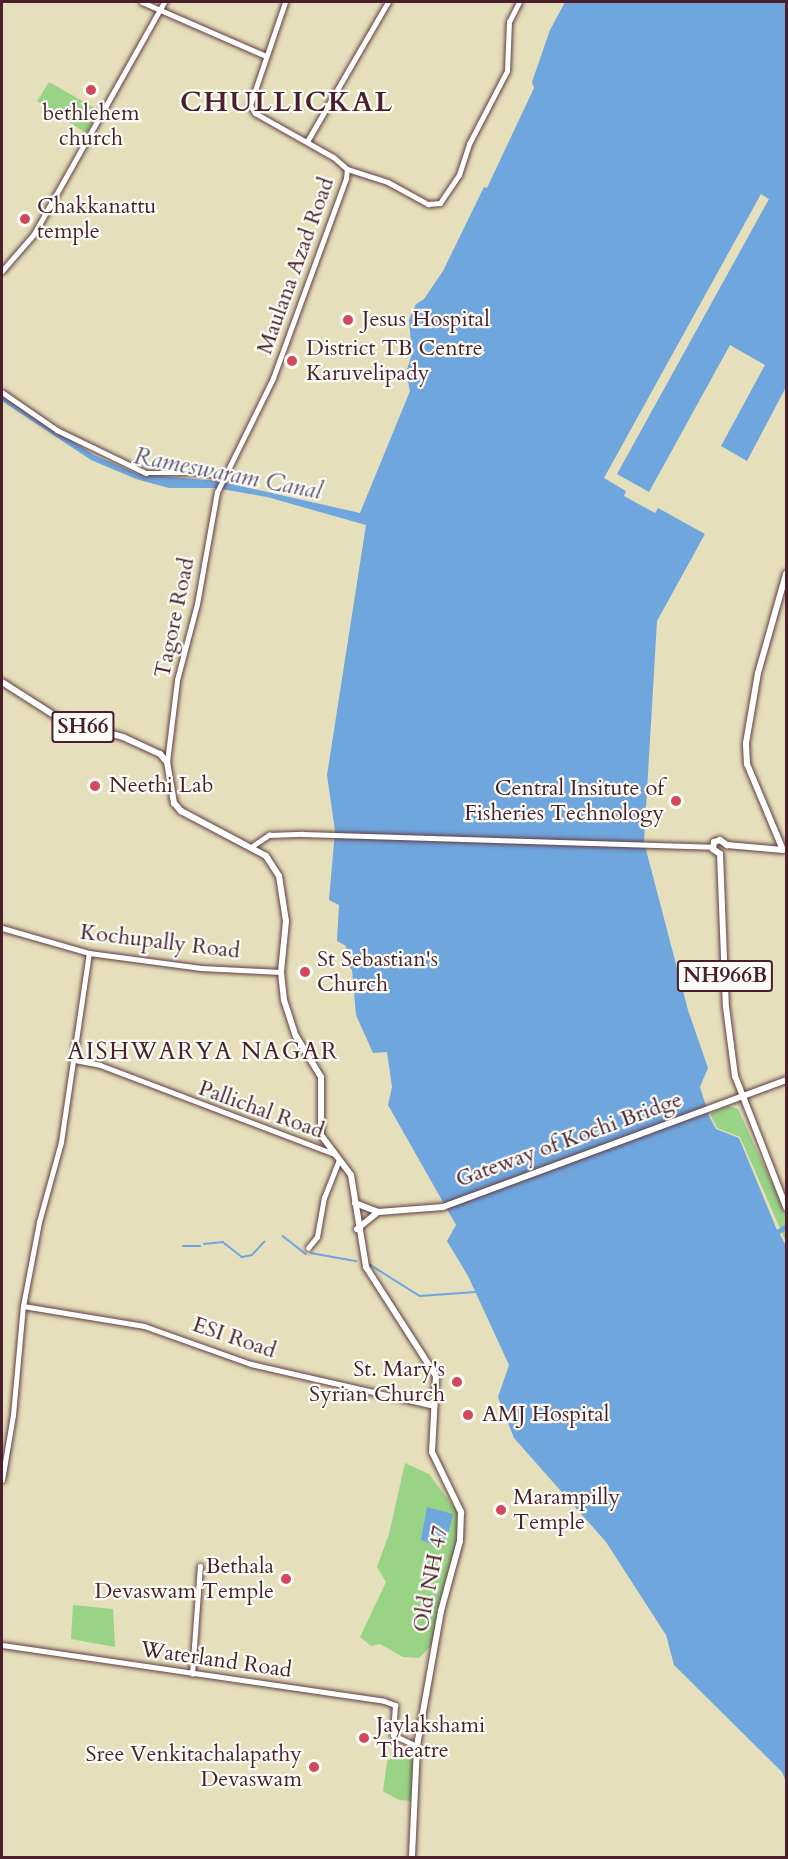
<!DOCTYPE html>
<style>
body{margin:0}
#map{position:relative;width:788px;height:1859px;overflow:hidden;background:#e6dfbb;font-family:Cardo,serif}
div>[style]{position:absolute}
.green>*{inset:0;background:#99d386}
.water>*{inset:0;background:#70a6de}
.stream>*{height:1.5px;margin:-0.75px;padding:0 0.75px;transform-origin:0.75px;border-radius:0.75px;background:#70a6de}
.roads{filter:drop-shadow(0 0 2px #613c41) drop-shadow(0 0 2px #613c41)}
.tertiary>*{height:4.5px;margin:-2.25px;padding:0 2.25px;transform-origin:2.25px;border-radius:2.25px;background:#fff}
.secondary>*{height:5px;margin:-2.5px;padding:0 2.5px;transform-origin:2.5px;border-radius:2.5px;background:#fff}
.primary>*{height:6px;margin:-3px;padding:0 3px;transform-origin:3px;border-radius:3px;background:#fff}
.trunk>*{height:6px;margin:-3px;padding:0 3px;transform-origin:3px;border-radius:3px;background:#fff}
.dots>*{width:16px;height:16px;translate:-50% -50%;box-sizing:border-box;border:3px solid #fdfcf7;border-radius:50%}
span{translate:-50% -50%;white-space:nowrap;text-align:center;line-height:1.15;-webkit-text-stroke:4.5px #fdfcf7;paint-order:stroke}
.shield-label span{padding:2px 4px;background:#fdfcf7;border:2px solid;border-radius:4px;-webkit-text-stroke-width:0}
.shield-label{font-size:21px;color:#4a1f2b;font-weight:700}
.poi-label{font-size:22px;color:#4a1f2b}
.left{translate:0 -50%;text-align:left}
.right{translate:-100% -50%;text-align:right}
.street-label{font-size:22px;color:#4a1f2b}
.water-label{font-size:24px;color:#595573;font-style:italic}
.neighbourhood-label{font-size:24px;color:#4a1f2b;letter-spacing:1.5px}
.district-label{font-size:28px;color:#4a1f2b;font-weight:700;letter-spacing:1.5px}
.frame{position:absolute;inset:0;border:3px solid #4a1f2b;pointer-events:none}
</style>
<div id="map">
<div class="green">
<i style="clip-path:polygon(49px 82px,100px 111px,86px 133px,37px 101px)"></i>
<i style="clip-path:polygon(728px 1106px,738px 1109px,786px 1214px,786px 1242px,740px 1137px,717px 1128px,710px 1114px)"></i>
<i style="clip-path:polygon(405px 1463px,429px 1474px,459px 1514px,455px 1573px,431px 1646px,419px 1658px,403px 1657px,380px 1644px,371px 1646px,360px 1637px,386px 1582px,377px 1567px,389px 1534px)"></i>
<i style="clip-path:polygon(73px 1605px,113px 1609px,115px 1647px,71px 1639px)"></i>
<i style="clip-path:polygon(388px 1755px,415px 1759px,413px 1801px,399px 1800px,383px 1791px)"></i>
</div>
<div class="water">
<i style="clip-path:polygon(565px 2px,786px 2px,786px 387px,747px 461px,721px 446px,765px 365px,730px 345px,649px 492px,617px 474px,769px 199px,761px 194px,604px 478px,626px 491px,624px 496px,655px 513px,658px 508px,705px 534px,657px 621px,644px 842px,688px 1010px,708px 1068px,700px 1087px,709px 1116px,716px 1129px,739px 1138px,777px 1230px,786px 1224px,786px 1230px,780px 1234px,786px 1246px,786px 1782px,782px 1772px,674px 1665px,666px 1635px,606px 1542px,514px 1438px,498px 1397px,509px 1365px,468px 1276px,447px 1241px,456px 1225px,388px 1105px,392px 1087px,387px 1052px,373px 1053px,356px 1015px,352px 970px,348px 965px,346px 946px,337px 941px,339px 905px,329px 900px,335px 831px,327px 775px,366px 525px,267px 497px,215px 488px,169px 488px,136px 479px,91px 460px,2px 401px,2px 396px,94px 455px,138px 474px,219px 481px,360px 513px,410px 391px,406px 373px,412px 353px,409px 320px,416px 304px,424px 299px,443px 271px,484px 187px,487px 188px,534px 88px,532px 82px,550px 30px)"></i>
<i style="clip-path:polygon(427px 1507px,453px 1514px,447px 1538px,438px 1546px,421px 1540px)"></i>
</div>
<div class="stream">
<i style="left:283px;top:1236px;width:29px;rotate:38deg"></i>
<i style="left:204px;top:1244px;width:19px;rotate:-6deg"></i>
<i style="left:223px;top:1242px;width:24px;rotate:38deg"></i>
<i style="left:242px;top:1257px;width:10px;rotate:-11deg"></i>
<i style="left:252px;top:1255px;width:18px;rotate:-47deg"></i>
<i style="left:183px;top:1246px;width:17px"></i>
<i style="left:311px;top:1253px;width:46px;rotate:10.1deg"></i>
<i style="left:369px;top:1264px;width:60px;rotate:32.1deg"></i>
<i style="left:420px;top:1296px;width:55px;rotate:-4.2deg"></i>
</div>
<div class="roads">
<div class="tertiary">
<i style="left:142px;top:2px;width:133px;rotate:23.5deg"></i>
<i style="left:308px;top:140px;width:160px;rotate:-59.9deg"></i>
<i style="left:347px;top:169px;width:43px;rotate:17.6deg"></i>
<i style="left:388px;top:182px;width:46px;rotate:28.8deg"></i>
<i style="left:428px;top:204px;width:12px;rotate:-5deg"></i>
<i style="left:440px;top:203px;width:34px;rotate:-56deg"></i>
<i style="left:459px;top:175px;width:33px;rotate:-72deg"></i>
<i style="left:469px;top:144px;width:82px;rotate:-62.5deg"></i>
<i style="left:507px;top:71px;width:49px;rotate:-87.7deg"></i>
<i style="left:509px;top:22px;width:22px;rotate:-63deg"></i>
<i style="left:2px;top:271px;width:49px;rotate:-49.1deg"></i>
<i style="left:34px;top:234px;width:266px;rotate:-60.7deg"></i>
<i style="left:2px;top:392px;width:67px;rotate:34.6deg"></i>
<i style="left:57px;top:430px;width:99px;rotate:25.8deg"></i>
<i style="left:146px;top:473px;width:61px"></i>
<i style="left:207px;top:473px;width:19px;rotate:16deg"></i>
<i style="left:251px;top:847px;width:22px;rotate:-34deg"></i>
<i style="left:269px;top:835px;width:34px;rotate:-2deg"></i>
<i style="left:303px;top:834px;width:409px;rotate:1.8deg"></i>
<i style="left:308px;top:1248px;width:14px;rotate:-51deg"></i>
<i style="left:317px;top:1237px;width:40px;rotate:-80deg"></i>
<i style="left:324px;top:1198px;width:41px;rotate:-68.5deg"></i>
<i style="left:192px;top:1674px;width:108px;rotate:-85.8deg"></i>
</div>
<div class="secondary">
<i style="left:167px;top:762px;width:83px;rotate:-83deg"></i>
<i style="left:177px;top:680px;width:79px;rotate:-75.3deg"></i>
<i style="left:197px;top:604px;width:114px;rotate:-79.9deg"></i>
<i style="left:217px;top:492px;width:127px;rotate:-63.8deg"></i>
<i style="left:273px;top:378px;width:213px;rotate:-69.9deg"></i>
<i style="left:346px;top:178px;width:9px;rotate:-84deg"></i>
<i style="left:347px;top:169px;width:18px;rotate:-139deg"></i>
<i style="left:333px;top:157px;width:90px;rotate:-150.6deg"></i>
<i style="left:255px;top:113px;width:9px;rotate:-122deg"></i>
<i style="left:250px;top:105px;width:109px;rotate:-71.2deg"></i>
<i style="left:2px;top:928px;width:91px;rotate:16deg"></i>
<i style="left:89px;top:953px;width:113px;rotate:7.6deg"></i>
<i style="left:201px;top:968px;width:80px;rotate:2.9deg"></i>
<i style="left:75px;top:1060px;width:25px;rotate:11deg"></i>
<i style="left:100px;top:1065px;width:250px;rotate:20.8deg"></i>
<i style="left:23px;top:1306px;width:123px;rotate:9.4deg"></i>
<i style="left:144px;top:1326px;width:114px;rotate:19.6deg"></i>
<i style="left:251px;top:1364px;width:188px;rotate:12.9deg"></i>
<i style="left:2px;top:1480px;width:66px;rotate:-80.4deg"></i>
<i style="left:13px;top:1415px;width:109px;rotate:-84.8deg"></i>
<i style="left:23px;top:1306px;width:86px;rotate:-79.2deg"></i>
<i style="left:39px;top:1222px;width:83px;rotate:-74.6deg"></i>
<i style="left:61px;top:1142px;width:191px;rotate:-81.6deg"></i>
<i style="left:2px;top:1645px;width:386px;rotate:8.3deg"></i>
<i style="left:384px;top:1701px;width:12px;rotate:20deg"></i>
<i style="left:395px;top:1705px;width:30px;rotate:94deg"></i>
<i style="left:393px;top:1735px;width:26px;rotate:25deg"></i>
</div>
<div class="primary">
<i style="left:2px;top:682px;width:72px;rotate:32.6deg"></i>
<i style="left:63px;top:721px;width:62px;rotate:14.9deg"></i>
<i style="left:123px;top:737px;width:41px;rotate:24.7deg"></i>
<i style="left:160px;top:754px;width:11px;rotate:49deg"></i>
<i style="left:167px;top:762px;width:42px;rotate:80.3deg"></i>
<i style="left:174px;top:803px;width:11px;rotate:49deg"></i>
<i style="left:181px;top:811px;width:96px;rotate:27.9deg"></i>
<i style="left:266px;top:856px;width:24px;rotate:57deg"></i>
<i style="left:279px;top:876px;width:46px;rotate:81.2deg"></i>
<i style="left:286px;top:921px;width:51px;rotate:95.6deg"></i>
<i style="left:281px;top:972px;width:28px;rotate:84deg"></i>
<i style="left:284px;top:1000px;width:38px;rotate:72deg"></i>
<i style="left:296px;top:1036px;width:48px;rotate:58.6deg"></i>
<i style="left:321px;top:1077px;width:58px;rotate:90deg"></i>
<i style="left:321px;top:1135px;width:50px;rotate:53.1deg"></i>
<i style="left:351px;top:1175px;width:93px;rotate:80.7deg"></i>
<i style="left:366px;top:1267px;width:130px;rotate:57.3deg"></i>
<i style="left:436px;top:1376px;width:76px;rotate:93deg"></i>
<i style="left:432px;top:1452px;width:67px;rotate:64.2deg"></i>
<i style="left:461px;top:1512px;width:29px;rotate:92deg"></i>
<i style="left:460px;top:1541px;width:73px;rotate:105.2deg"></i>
<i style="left:441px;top:1611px;width:137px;rotate:100.1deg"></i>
<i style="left:417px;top:1746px;width:112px;rotate:92.6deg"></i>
<i style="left:355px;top:1203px;width:25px;rotate:21deg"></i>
<i style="left:357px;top:1229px;width:27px;rotate:-39deg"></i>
<i style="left:378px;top:1212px;width:65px;rotate:-4.4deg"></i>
<i style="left:443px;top:1207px;width:366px;rotate:-20.3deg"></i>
</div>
<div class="trunk">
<i style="left:727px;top:845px;width:56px;rotate:5.1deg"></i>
<i style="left:783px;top:850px;width:93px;rotate:-112.7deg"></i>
<i style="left:747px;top:764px;width:21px;rotate:-93deg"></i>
<i style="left:746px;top:743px;width:71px;rotate:-80.3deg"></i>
<i style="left:758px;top:673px;width:103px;rotate:-74.2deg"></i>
<i style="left:720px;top:854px;width:153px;rotate:87.8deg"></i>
<i style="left:726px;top:1007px;width:70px;rotate:82.6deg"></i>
<i style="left:735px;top:1076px;width:141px;rotate:68.7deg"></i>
<i style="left:720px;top:854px;width:9px;rotate:-144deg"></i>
<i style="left:713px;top:849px;width:7px;rotate:-82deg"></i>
<i style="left:714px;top:842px;width:6px;rotate:-18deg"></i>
<i style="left:720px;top:840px;width:9px;rotate:36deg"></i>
</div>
</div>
<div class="dots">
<i style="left:91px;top:90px;background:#d1495b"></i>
<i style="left:25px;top:219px;background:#d1495b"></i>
<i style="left:348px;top:320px;background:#d1495b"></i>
<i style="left:292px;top:361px;background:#d1495b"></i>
<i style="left:95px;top:786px;background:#d1495b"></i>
<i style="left:676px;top:801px;background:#d1495b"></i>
<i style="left:305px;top:972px;background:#d1495b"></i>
<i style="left:457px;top:1382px;background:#d1495b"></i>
<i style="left:468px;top:1415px;background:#d1495b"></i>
<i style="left:501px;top:1510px;background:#d1495b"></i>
<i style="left:286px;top:1579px;background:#d1495b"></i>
<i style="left:364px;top:1738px;background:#d1495b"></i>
<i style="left:314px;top:1767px;background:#d1495b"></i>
</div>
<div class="shield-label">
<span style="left:83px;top:727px">SH66</span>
<span style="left:725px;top:976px">NH966B</span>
</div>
<div class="poi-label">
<span style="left:91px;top:126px">bethlehem<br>church</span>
<span class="left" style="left:37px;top:219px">Chakkanattu<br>temple</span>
<span class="left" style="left:362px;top:320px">Jesus Hospital</span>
<span class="left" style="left:306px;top:361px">District TB Centre<br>Karuvelipady</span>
<span class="left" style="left:109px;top:786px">Neethi Lab</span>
<span class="right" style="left:664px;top:801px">Central Insitute of<br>Fisheries Technology</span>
<span class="left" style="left:317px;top:972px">St Sebastian's<br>Church</span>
<span class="right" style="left:445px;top:1382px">St. Mary's<br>Syrian Church</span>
<span class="left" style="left:482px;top:1415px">AMJ Hospital</span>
<span class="left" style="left:513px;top:1510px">Marampilly<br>Temple</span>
<span class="right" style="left:274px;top:1579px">Bethala<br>Devaswam Temple</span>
<span class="left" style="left:376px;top:1738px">Jaylakshami<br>Theatre</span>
<span class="right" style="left:302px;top:1767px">Sree Venkitachalapathy<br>Devaswam</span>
</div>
<div class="street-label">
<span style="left:296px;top:266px;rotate:-70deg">Maulana Azad Road</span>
<span style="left:175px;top:618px;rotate:-78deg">Tagore Road</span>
<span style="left:160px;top:942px;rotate:7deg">Kochupally Road</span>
<span style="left:261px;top:1110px;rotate:20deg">Pallichal Road</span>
<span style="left:569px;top:1140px;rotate:-20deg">Gateway of Kochi Bridge</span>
<span style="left:234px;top:1338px;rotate:19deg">ESI Road</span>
<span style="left:431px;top:1579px;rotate:-79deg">Old NH 47</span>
<span style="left:216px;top:1660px;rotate:8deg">Waterland Road</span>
</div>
<div class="water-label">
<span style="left:228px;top:474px;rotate:11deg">Rameswaram Canal</span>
</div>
<div class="neighbourhood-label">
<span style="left:203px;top:1052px">AISHWARYA NAGAR</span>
</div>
<div class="district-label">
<span style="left:287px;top:102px">CHULLICKAL</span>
</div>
<div class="frame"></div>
</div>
